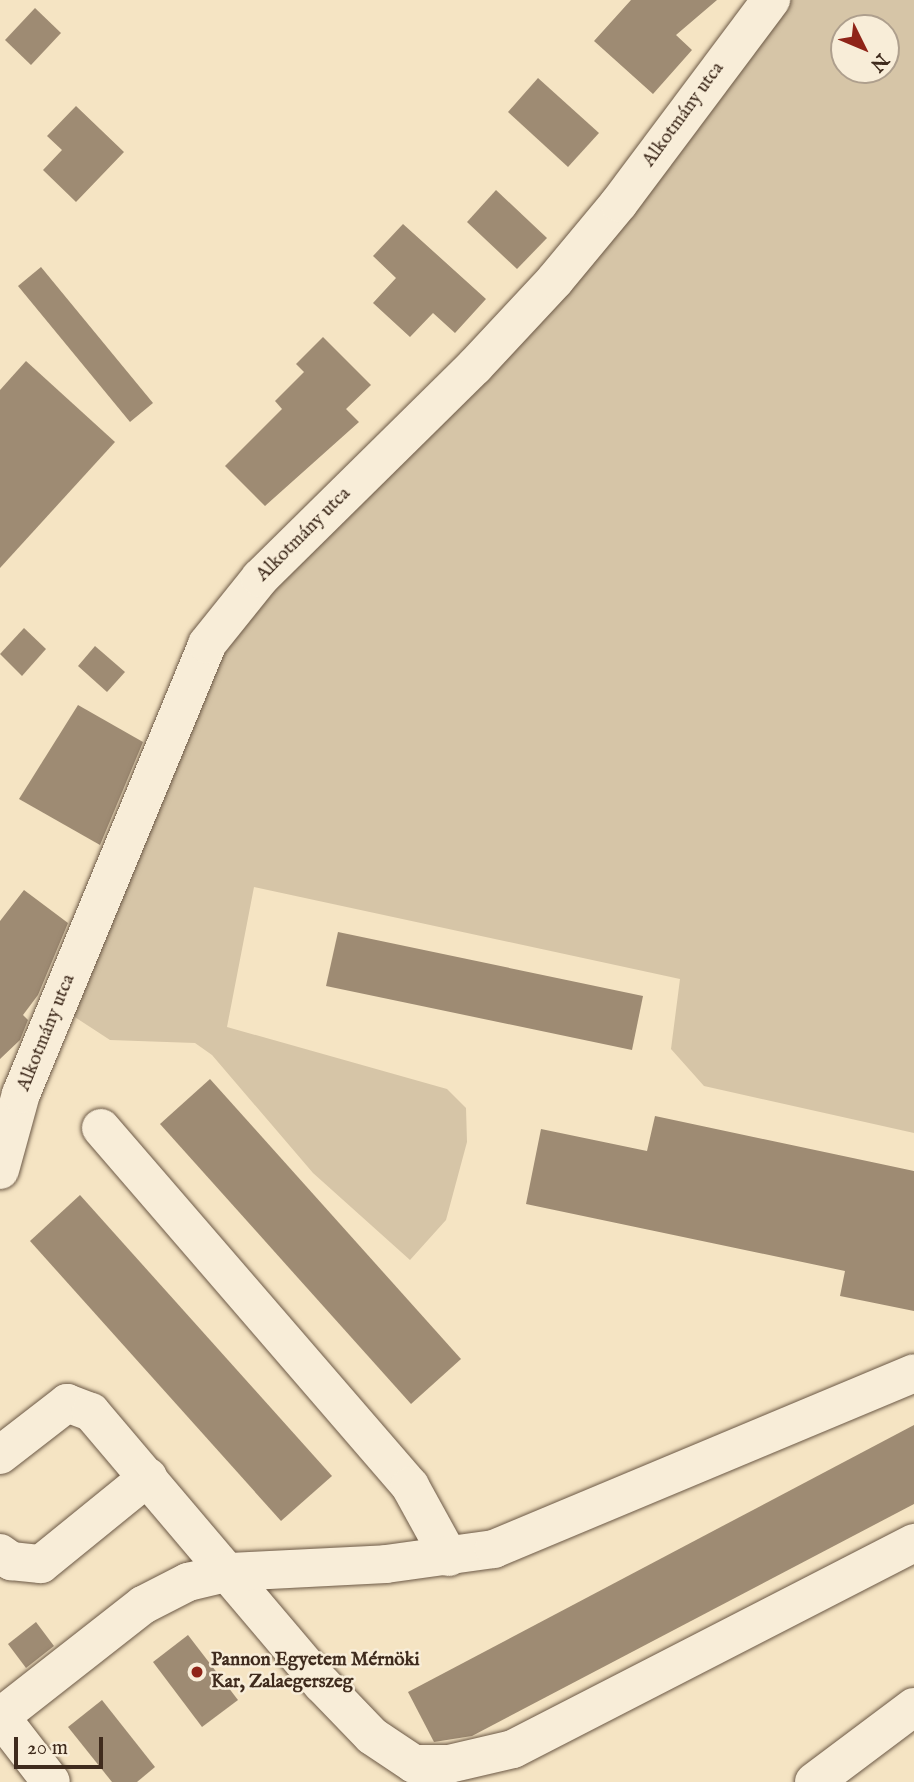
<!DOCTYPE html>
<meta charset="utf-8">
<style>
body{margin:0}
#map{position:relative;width:914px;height:1782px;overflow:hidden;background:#f5e4c3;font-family:"IM FELL English",serif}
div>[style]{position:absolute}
.green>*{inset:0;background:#d6c5a7}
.building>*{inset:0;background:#9e8b73}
.roads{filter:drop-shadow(0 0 2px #6c5946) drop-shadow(0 0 2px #6c5946)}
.minor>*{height:38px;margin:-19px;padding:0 19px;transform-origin:19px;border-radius:19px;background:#f8edd8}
.dots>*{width:19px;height:19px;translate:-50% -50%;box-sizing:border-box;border:4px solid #f8edd8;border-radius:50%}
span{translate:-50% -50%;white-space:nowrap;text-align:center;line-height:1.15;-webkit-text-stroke:5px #f8edd8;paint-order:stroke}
.street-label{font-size:19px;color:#3f2b1d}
.poi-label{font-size:19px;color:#3f2b1d;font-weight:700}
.left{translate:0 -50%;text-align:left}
.north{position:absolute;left:830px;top:14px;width:70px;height:70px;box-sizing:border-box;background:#f8edd8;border:2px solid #ae9f8d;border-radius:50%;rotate:133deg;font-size:19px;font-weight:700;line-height:28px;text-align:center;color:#3f2b1d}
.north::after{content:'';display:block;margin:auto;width:24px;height:32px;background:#8f2418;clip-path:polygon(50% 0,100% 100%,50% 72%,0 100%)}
.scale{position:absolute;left:14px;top:1737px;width:89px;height:32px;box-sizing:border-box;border:4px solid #3f2b1d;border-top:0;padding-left:9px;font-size:21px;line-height:24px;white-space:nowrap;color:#3f2b1d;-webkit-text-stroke:5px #f8edd8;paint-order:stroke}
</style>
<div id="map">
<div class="green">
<i style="clip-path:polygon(evenodd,787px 0,914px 0,914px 1133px,704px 1086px,671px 1049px,680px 979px,254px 887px,227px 1027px,447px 1089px,466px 1108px,467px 1142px,446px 1220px,410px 1260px,313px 1173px,212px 1055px,195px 1043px,110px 1040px,64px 1010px,226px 630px,787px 0,844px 28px,886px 28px,886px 70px,844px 70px,844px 28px)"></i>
</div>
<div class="building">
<i style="clip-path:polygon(631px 0,717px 0,676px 35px,692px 50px,653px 94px,594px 41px)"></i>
<i style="clip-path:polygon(35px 8px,61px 33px,31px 65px,5px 40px)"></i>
<i style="clip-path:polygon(538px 78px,599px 133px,568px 167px,508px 112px)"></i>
<i style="clip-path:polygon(76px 106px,124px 152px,76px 202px,43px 170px,62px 150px,47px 136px)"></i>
<i style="clip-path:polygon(496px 190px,547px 238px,517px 269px,467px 222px)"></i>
<i style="clip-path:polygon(403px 224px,486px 299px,455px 333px,433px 313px,410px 337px,373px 303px,396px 278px,373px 256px)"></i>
<i style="clip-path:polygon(41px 267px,153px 403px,130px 422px,18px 286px)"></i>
<i style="clip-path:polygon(323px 337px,371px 385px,346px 409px,359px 422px,265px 506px,225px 466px,282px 409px,275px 401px,304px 372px,296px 364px)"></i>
<i style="clip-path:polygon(26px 361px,115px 442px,0 568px,0 390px)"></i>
<i style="clip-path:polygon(24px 628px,46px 649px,22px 676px,0 654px)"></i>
<i style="clip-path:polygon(95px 646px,125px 672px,107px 692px,78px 666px)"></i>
<i style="clip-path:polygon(78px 705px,143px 742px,100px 845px,19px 799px)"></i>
<i style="clip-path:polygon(24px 890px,68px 923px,38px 995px,23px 1015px,28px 1020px,20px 1040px,0 1059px,0 921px)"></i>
<i style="clip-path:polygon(338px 932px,643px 996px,632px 1050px,326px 986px)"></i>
<i style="clip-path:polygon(210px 1079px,461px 1359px,411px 1404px,160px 1124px)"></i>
<i style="clip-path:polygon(655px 1116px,914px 1171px,914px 1311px,840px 1296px,845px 1271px,526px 1204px,541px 1129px,647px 1151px)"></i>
<i style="clip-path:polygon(80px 1195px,332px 1476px,281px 1521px,30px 1241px)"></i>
<i style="clip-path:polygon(914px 1425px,914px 1504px,472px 1736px,434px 1742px,408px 1692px)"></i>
<i style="clip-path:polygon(36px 1622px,54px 1646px,26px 1668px,8px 1644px)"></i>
<i style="clip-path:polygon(188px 1635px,238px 1700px,202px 1727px,153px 1662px)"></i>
<i style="clip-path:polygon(102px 1700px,155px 1767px,137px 1782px,112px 1782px,68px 1727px)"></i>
</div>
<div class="roads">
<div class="minor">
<i style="left:101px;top:1128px;width:473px;rotate:49.2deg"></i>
<i style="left:410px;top:1486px;width:81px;rotate:61.2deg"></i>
<i style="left:0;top:1170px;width:79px;rotate:-74.6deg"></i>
<i style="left:21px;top:1094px;width:487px;rotate:-67.5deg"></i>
<i style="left:207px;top:644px;width:85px;rotate:-51.2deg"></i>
<i style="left:260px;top:578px;width:301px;rotate:-44.6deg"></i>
<i style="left:474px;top:367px;width:119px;rotate:-47deg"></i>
<i style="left:555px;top:280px;width:100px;rotate:-50.3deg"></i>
<i style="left:619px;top:203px;width:254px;rotate:-53.2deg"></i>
<i style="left:0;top:1455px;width:85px;rotate:-37.8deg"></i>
<i style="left:67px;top:1403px;width:26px;rotate:21deg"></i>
<i style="left:91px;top:1412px;width:357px;rotate:49.7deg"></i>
<i style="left:322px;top:1684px;width:72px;rotate:46.1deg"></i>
<i style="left:372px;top:1736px;width:50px;rotate:33.7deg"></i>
<i style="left:414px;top:1764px;width:35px"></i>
<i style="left:449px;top:1764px;width:66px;rotate:-13.2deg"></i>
<i style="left:513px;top:1749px;width:451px;rotate:-27.2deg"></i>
<i style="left:0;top:1553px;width:14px;rotate:36deg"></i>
<i style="left:11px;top:1561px;width:30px;rotate:6deg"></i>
<i style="left:41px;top:1564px;width:138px;rotate:-39.1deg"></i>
<i style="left:0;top:1716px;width:83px;rotate:52.3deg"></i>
<i style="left:0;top:1717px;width:182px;rotate:-38.1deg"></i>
<i style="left:143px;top:1605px;width:51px;rotate:-27.1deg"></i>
<i style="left:188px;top:1582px;width:43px;rotate:-13.4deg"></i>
<i style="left:230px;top:1572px;width:156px;rotate:-2.9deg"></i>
<i style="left:386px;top:1564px;width:109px;rotate:-7.9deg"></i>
<i style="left:494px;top:1549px;width:455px;rotate:-22.7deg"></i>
<i style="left:814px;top:1782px;width:125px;rotate:-36.9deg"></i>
</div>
</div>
<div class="dots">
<i style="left:197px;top:1672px;background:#8f2418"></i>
</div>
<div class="street-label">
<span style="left:684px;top:115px;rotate:-54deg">Alkotmány utca</span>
<span style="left:304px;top:535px;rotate:-45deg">Alkotmány utca</span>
<span style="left:47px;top:1033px;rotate:-68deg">Alkotmány utca</span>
</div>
<div class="poi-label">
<span class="left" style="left:211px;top:1672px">Pannon Egyetem Mérnöki<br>Kar, Zalaegerszeg</span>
</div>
<div class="north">N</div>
<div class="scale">20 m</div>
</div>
